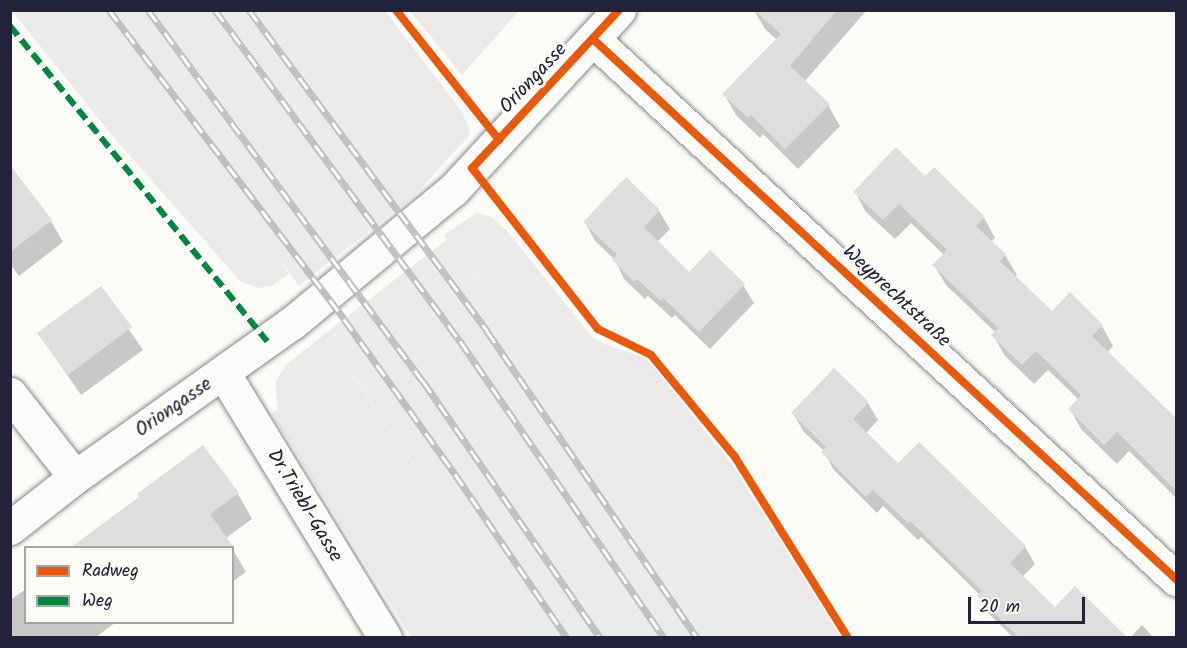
<!DOCTYPE html>
<meta charset="utf-8">
<style>
body{margin:0}
#map{position:relative;width:1187px;height:648px;overflow:hidden;background:#fcfbf8;font-family:Kalam,sans-serif}
div>[style]{position:absolute}
.built>*{inset:0;background:#ebebe9}
.green>*{inset:0;background:#ebeae8}
.shadow>*{inset:0;background:#0003}
.building>*{inset:0;background:#dfdedd}
.roads{filter:drop-shadow(0 0 2px #88888c) drop-shadow(0 0 2px #88888c)}
.street>*{height:33px;margin:-16.5px;padding:0 16.5px;transform-origin:16.5px;border-radius:16.5px;background:#fbfbf9}
.rail>*{height:7px;margin-top:-3.5px;transform-origin:0;background:repeating-linear-gradient(90deg,#fdfcf7 0 14px,#bfbfc0 0 28px);box-sizing:border-box;border-block:2px solid #bfbfc0}
.quiet>*{height:6px;margin-top:-3px;transform-origin:0;background:repeating-linear-gradient(90deg,#00873e 0 12px,transparent 0 18px)}
.cycleway>*{height:8px;margin:-4px;padding:0 4px;transform-origin:4px;border-radius:4px;background:#e8590c}
span{translate:-50% -50%;white-space:nowrap;text-align:center;line-height:1.15;-webkit-text-stroke:6px #fdfcf7;paint-order:stroke}
.street-label{font-size:20px;color:#22223b}
.frame{position:absolute;inset:0;border:12px solid #22223b;pointer-events:none}
.legend{position:absolute;left:24px;top:546px;width:210px;height:78px;box-sizing:border-box;background:#fdfcf7;border:2px solid #a5a5ac;margin:0;padding:8px 10px;list-style:none;font-size:18px;color:#22223b}
.legend li{display:flex;align-items:center;gap:12px;height:30px}
.legend b{width:30px;border:2px solid #a5a5ac}
.scale{position:absolute;left:968px;top:597px;width:117px;height:27px;box-sizing:border-box;border:3px solid #22223b;border-top:0;padding-left:8px;font-size:18px;line-height:21px;white-space:nowrap;color:#22223b;-webkit-text-stroke:4px #fdfcf7;paint-order:stroke}
</style>
<div id="map">
<div class="built">
<i style="clip-path:polygon(73px 11px,287px 11px,395px 152px,387px 158px,415px 195px,299px 286px,271px 248px,259px 257px)"></i>
<i style="clip-path:polygon(447px 239px,474px 275px,482px 270px,733px 637px,532px 637px,353px 375px,354px 363px,330px 330px)"></i>
</div>
<div class="green">
<i style="clip-path:polygon(12px 11px,73px 11px,259px 257px,271px 248px,289px 274px,272px 286px,258px 288px,240px 281px,111px 134px)"></i>
<i style="clip-path:polygon(287px 11px,385px 11px,463px 113px,470px 131px,468px 137px,415px 195px,387px 158px,394px 152px)"></i>
<i style="clip-path:polygon(410px 11px,519px 11px,462px 75px)"></i>
<i style="clip-path:polygon(477px 213px,492px 217px,508px 232px,593px 338px,609px 346px,644px 357px,650px 363px,731px 463px,841px 637px,733px 637px,482px 270px,474px 275px,444px 235px)"></i>
<i style="clip-path:polygon(330px 330px,354px 363px,353px 376px,532px 637px,411px 637px,272px 414px,278px 408px,275px 382px,286px 365px)"></i>
</div>
<div class="shadow">
<i style="clip-path:polygon(754px 10px,867px 10px,804px 82px,828px 105px,840px 126px,798px 169px,763px 134px,760px 138px,736px 115px,724px 94px,777px 40px,765px 29px)"></i>
<i style="clip-path:polygon(934px 169px,984px 218px,995px 238px,991px 242px,1005px 255px,1017px 275px,1014px 277px,1052px 313px,1102px 326px,1113px 346px,1107px 353px,1176px 420px,1176px 498px,1129px 451px,1117px 464px,1081px 429px,1070px 409px,1079px 400px,1048px 370px,1034px 384px,1005px 356px,993px 335px,996px 333px,946px 285px,934px 265px,944px 255px,911px 223px,895px 239px,866px 212px,855px 192px,925px 178px)"></i>
<i style="clip-path:polygon(627px 179px,659px 211px,670px 229px,657px 242px,689px 274px,743px 285px,754px 303px,710px 349px,675px 315px,672px 318px,648px 296px,645px 299px,624px 279px,615px 260px,595px 241px,585px 222px)"></i>
<i style="clip-path:polygon(10px 193px,51px 221px,63px 242px,19px 276px,10px 264px)"></i>
<i style="clip-path:polygon(100px 288px,143px 350px,81px 395px,39px 334px)"></i>
<i style="clip-path:polygon(868px 403px,878px 420px,866px 433px,898px 465px,1025px 547px,1035px 564px,1022px 577px,1055px 609px,1126px 638px,1014px 638px,989px 614px,980px 595px,921px 537px,918px 540px,883px 506px,877px 513px,833px 469px,824px 451px,803px 431px,793px 413px)"></i>
<i style="clip-path:polygon(238px 494px,252px 519px,226px 538px,72px 548px)"></i>
<i style="clip-path:polygon(232px 548px,246px 572px,232px 582px)"></i>
<i style="clip-path:polygon(26px 589px,26px 622px,116px 622px,95px 638px,10px 638px,10px 600px)"></i>
<i style="clip-path:polygon(1142px 625px,1154px 638px,1130px 638px)"></i>
</div>
<div class="building">
<i style="clip-path:polygon(754px 10px,837px 10px,790px 66px,830px 104px,785px 149px,751px 115px,748px 118px,722px 94px,781px 34px)"></i>
<i style="clip-path:polygon(896px 147px,925px 176px,934px 167px,985px 217px,976px 226px,1006px 254px,1000px 261px,1052px 311px,1070px 292px,1103px 325px,1092px 336px,1176px 418px,1176px 491px,1117px 432px,1104px 445px,1068px 409px,1081px 395px,1036px 351px,1022px 365px,991px 335px,998px 328px,932px 265px,947px 250px,899px 204px,883px 220px,853px 192px)"></i>
<i style="clip-path:polygon(10px 165px,52px 220px,10px 252px)"></i>
<i style="clip-path:polygon(626px 177px,660px 210px,644px 227px,689px 272px,710px 250px,745px 284px,699px 332px,663px 298px,661px 301px,637px 279px,634px 282px,612px 260px,617px 255px,583px 222px)"></i>
<i style="clip-path:polygon(101px 286px,132px 327px,68px 375px,37px 333px)"></i>
<i style="clip-path:polygon(834px 368px,869px 402px,853px 419px,898px 463px,919px 442px,1026px 546px,1010px 563px,1055px 607px,1075px 586px,1128px 638px,1019px 638px,977px 596px,982px 591px,910px 521px,908px 523px,873px 490px,866px 497px,821px 452px,826px 447px,791px 413px)"></i>
<i style="clip-path:polygon(203px 445px,239px 493px,210px 514px,234px 548px,70px 548px,139px 497px,137px 494px)"></i>
</div>
<div class="roads">
<div class="street">
<i style="left:593px;top:39px;width:795px;rotate:42.81deg"></i>
<i style="left:224px;top:374px;width:309px;rotate:58.6deg"></i>
<i style="left:10px;top:394px;width:105px;rotate:51.9deg"></i>
<i style="left:10px;top:528px;width:83px;rotate:-38.1deg"></i>
<i style="left:75px;top:477px;width:266px;rotate:-35.4deg"></i>
<i style="left:292px;top:323px;width:209px;rotate:-39.6deg"></i>
<i style="left:453px;top:190px;width:245px;rotate:-47.3deg"></i>
</div>
</div>
<div class="rail">
<i style="left:109px;top:10px;width:388px;rotate:52.7deg"></i>
<i style="left:344px;top:319px;width:191px;rotate:54.4deg"></i>
<i style="left:455px;top:474px;width:199px;rotate:55.7deg"></i>
<i style="left:148px;top:10px;width:462px;rotate:53.5deg"></i>
<i style="left:423px;top:381px;width:312px;rotate:55.4deg"></i>
<i style="left:215px;top:10px;width:412px;rotate:53.5deg"></i>
<i style="left:460px;top:341px;width:360px;rotate:55.5deg"></i>
<i style="left:249px;top:10px;width:400px;rotate:53.4deg"></i>
<i style="left:487px;top:331px;width:372px;rotate:55.6deg"></i>
</div>
<div class="quiet">
<i style="left:10px;top:26px;width:407px;rotate:50.8deg"></i>
</div>
<div class="cycleway">
<i style="left:396px;top:10px;width:166px;rotate:51.6deg"></i>
<i style="left:619px;top:10px;width:216px;rotate:132.9deg"></i>
<i style="left:472px;top:168px;width:204px;rotate:52deg"></i>
<i style="left:598px;top:329px;width:59px;rotate:26.1deg"></i>
<i style="left:651px;top:355px;width:132px;rotate:50.5deg"></i>
<i style="left:735px;top:457px;width:213px;rotate:58deg"></i>
<i style="left:593px;top:39px;width:795px;rotate:42.81deg"></i>
</div>
<div class="street-label">
<span style="left:534px;top:79px;rotate:-47deg">Oriongasse</span>
<span style="left:896px;top:297px;rotate:43deg">Weyprechtstraße</span>
<span style="left:174px;top:408px;rotate:-35deg">Oriongasse</span>
<span style="left:304px;top:506px;rotate:59deg">Dr.Triebl-Gasse</span>
</div>
<div class="frame"></div>
<ul class="legend">
<li><b style="height:8px;background:#e8590c"></b>Radweg</li>
<li><b style="height:8px;background:#00873e"></b>Weg</li>
</ul>
<div class="scale">20 m</div>
</div>
